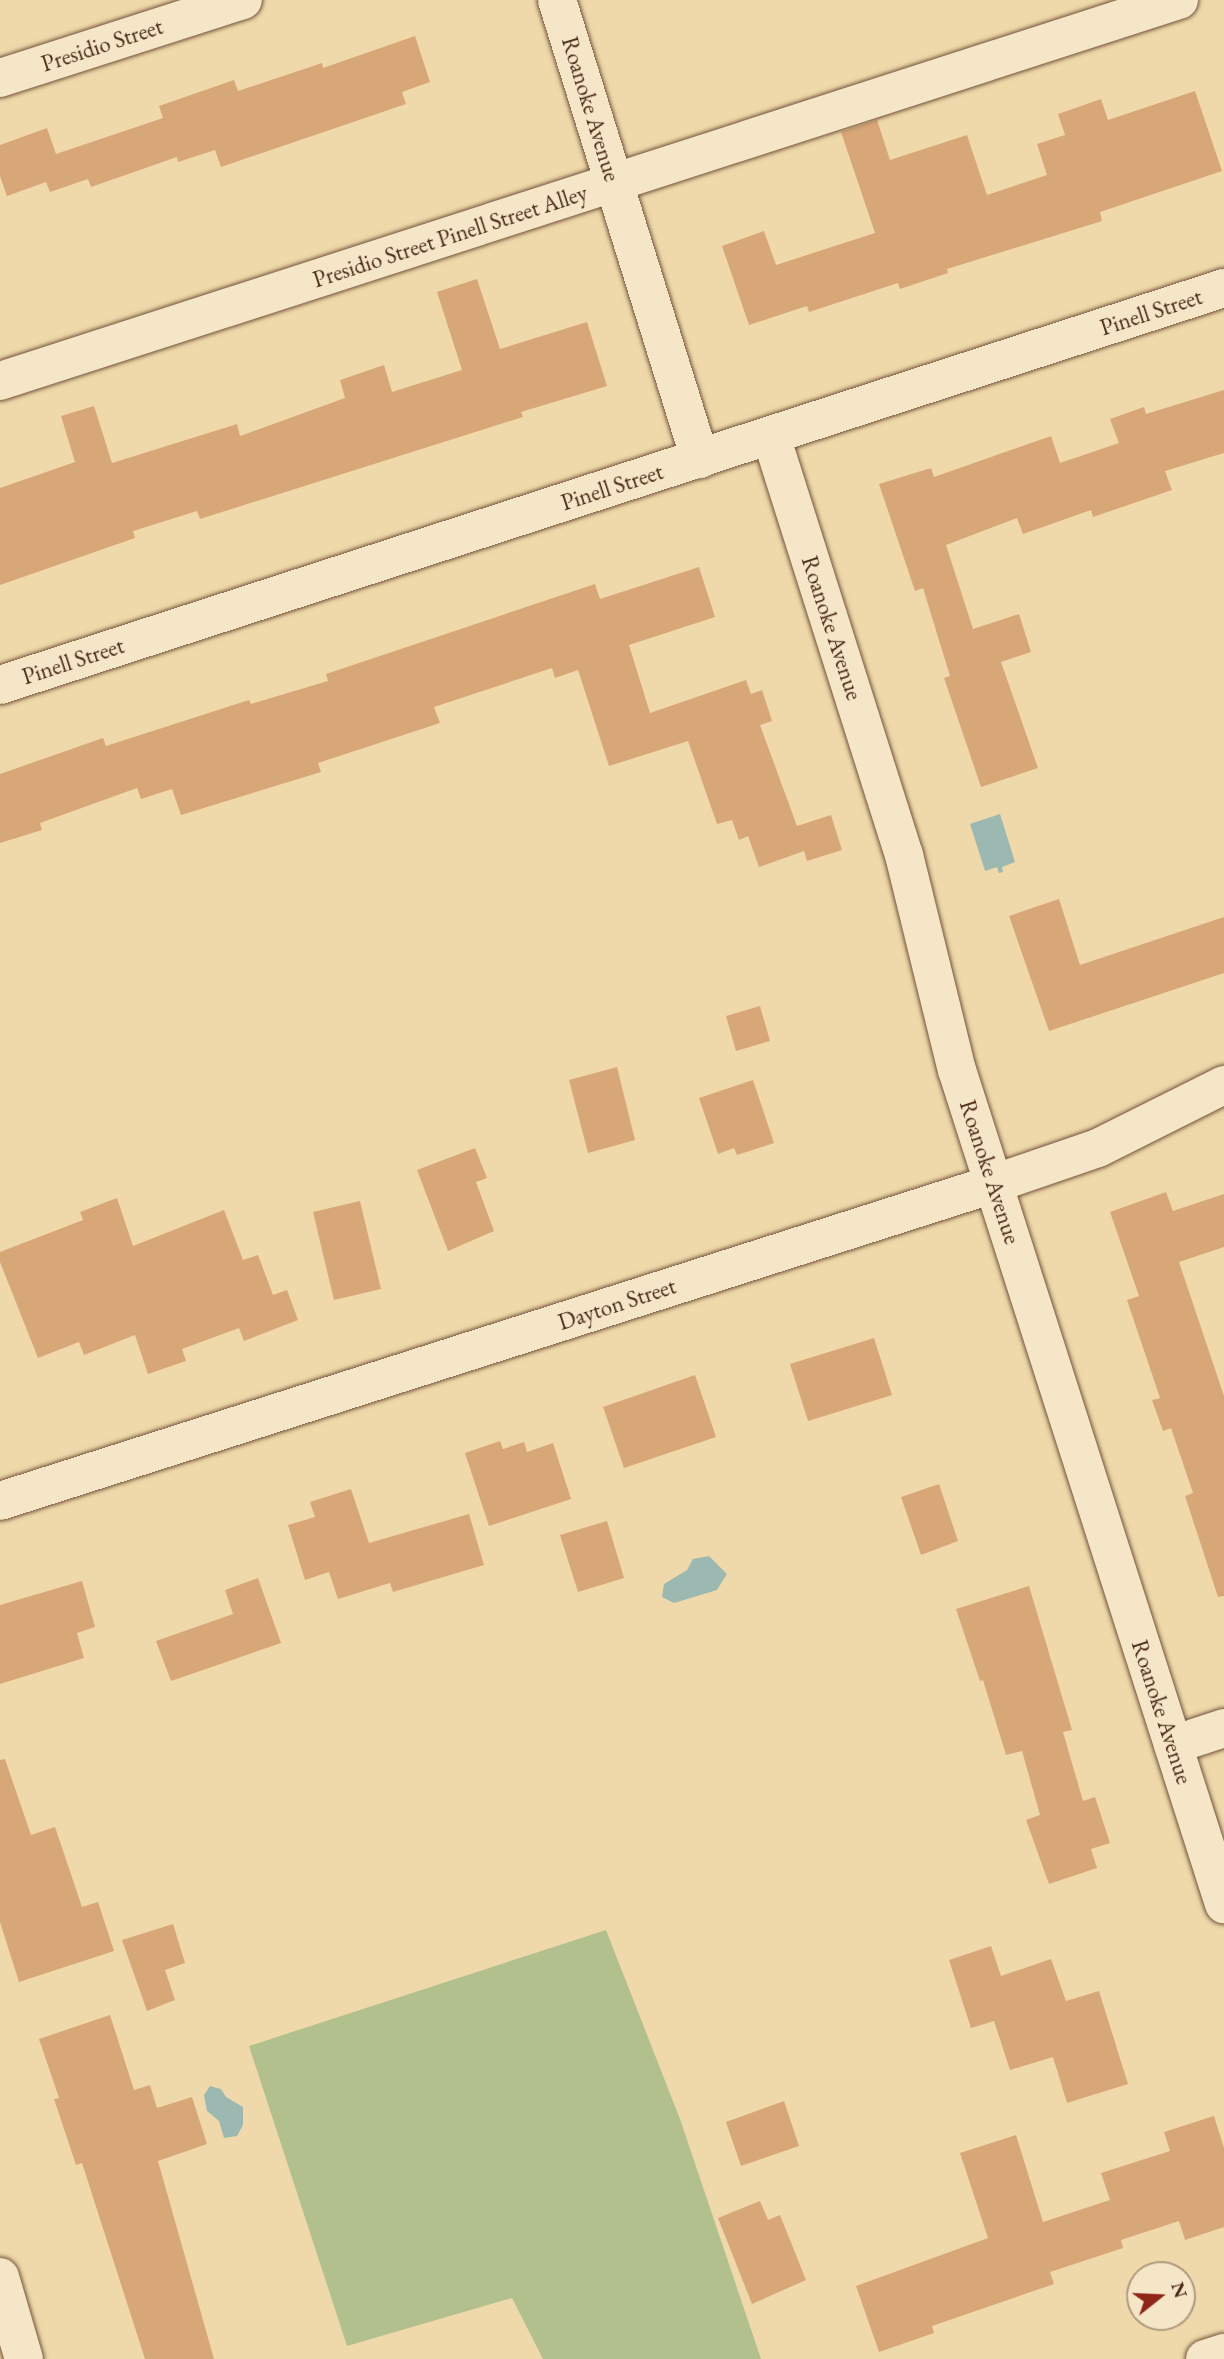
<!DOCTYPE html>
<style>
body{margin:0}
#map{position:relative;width:1224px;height:2359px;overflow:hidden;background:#efd9aa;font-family:"EB Garamond",serif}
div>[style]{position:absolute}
.green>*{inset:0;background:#b2c08d}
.water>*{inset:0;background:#9cb9b1}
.building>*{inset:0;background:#d8a778}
.roads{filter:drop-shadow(0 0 2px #72543b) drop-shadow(0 0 2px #72543b)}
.minor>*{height:38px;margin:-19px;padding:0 19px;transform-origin:19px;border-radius:19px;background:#f5e6c8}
span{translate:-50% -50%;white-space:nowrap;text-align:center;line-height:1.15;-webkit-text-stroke:6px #f5e6c8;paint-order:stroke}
.street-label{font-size:23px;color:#482716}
.north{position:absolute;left:1126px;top:2261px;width:70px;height:70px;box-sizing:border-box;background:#f5e6c8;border:2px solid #b09a81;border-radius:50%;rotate:72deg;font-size:19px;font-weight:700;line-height:28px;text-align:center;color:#482716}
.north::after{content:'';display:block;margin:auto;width:24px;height:32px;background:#8f2418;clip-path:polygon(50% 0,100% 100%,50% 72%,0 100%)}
</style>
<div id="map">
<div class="green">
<i style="clip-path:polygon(606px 1930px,680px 2119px,761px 2359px,543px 2359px,512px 2298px,347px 2346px,249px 2046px)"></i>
</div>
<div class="water">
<i style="clip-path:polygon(1000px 814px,1015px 862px,1002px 867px,1003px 872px,999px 873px,997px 867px,985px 871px,970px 824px)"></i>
<i style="clip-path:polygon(709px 1556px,727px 1574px,717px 1590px,674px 1603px,662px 1597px,664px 1584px,687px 1570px,693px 1559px)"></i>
<i style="clip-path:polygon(210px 2086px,221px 2089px,226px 2097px,243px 2107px,243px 2125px,237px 2136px,224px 2138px,219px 2121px,207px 2111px,204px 2095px)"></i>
</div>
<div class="building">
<i style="clip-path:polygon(415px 36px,430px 82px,402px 92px,406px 104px,221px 167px,215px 150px,178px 162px,177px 157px,91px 187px,88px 179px,50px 192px,46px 182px,7px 196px,0 176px,0 145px,47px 128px,56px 154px,163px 118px,159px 106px,234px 80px,238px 91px,322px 63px,323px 68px)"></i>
<i style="clip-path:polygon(1195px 91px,1222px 171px,1100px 212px,1102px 221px,947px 269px,948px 273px,900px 289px,898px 283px,809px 312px,807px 306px,749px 325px,722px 246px,764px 231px,776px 265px,875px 233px,841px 132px,877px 120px,890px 160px,967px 135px,987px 195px,1047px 175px,1037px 144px,1065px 135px,1058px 114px,1101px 99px,1108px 120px)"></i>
<i style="clip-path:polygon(477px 279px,500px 349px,587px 322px,607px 386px,521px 412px,523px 417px,200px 519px,197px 511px,133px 531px,135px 538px,0 585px,0 488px,75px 462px,61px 416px,94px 406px,112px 463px,237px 424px,240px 436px,345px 398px,340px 380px,384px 365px,392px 392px,462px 370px,437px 292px)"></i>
<i style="clip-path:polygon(1224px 390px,1224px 453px,1165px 471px,1172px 490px,1093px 517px,1091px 510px,1023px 534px,1017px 518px,946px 545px,973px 629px,1019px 614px,1031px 652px,1001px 662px,1038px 768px,981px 787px,944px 678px,950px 676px,923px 588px,915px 591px,879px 484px,931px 468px,934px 477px,1051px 436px,1060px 463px,1119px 443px,1110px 419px,1144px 407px,1146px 414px)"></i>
<i style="clip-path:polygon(699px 567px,715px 617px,629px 645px,650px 713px,746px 680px,751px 694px,762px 690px,772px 721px,760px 725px,797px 826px,831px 815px,842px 850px,807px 861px,804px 851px,759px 867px,748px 836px,739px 840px,732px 820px,717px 824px,688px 741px,609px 766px,578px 670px,555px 678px,552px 668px,434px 707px,440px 723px,318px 763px,321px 772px,181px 815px,172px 789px,141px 799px,137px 788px,40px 823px,42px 830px,0 843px,0 774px,103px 738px,106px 746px,249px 700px,251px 704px,328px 681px,326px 674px,595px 584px,600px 599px)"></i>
<i style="clip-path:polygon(1059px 899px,1080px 965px,1224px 917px,1224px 973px,1049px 1031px,1009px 916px)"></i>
<i style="clip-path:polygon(760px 1006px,770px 1041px,736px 1051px,726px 1016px)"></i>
<i style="clip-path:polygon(617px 1067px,635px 1140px,588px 1153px,569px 1080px)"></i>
<i style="clip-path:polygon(753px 1080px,774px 1143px,737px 1155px,734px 1148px,718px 1154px,699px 1098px)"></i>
<i style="clip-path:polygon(475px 1148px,487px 1178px,476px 1182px,494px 1231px,448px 1251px,417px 1170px)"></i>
<i style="clip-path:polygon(1166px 1192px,1173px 1211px,1224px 1194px,1224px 1247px,1179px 1262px,1224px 1396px,1224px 1596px,1218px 1597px,1185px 1496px,1193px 1493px,1171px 1428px,1163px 1431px,1152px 1400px,1160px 1398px,1127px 1300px,1139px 1296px,1110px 1212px)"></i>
<i style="clip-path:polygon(117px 1198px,133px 1246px,224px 1210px,243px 1260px,258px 1255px,273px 1295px,287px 1290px,298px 1320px,244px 1341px,239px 1328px,182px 1349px,186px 1361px,148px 1374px,135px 1335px,84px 1355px,79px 1342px,38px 1358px,0 1262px,0 1252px,83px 1220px,80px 1212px)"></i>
<i style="clip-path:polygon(360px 1201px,381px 1289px,334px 1300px,313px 1212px)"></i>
<i style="clip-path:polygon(874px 1338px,892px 1395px,808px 1421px,790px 1364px)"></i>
<i style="clip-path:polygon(695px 1375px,716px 1437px,624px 1468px,603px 1407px)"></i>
<i style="clip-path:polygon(500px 1441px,503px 1449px,524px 1442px,527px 1452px,553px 1443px,571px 1499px,489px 1526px,465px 1453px)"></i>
<i style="clip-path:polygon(939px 1484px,958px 1541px,921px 1555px,901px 1497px)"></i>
<i style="clip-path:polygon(351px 1489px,369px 1543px,469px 1514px,484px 1565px,393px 1592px,390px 1583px,338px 1599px,329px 1572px,305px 1580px,288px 1525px,315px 1517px,310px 1502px)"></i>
<i style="clip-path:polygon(607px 1521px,624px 1578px,578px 1592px,560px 1535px)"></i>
<i style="clip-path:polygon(258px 1578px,281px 1643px,171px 1681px,156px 1641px,233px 1614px,225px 1590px)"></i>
<i style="clip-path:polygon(82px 1581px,95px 1627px,77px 1633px,84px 1658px,0 1684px,0 1605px)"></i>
<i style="clip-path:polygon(1029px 1586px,1072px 1730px,1063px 1732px,1083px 1801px,1095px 1797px,1110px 1843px,1091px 1849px,1097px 1868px,1049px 1884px,1026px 1820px,1040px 1815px,1022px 1751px,1006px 1755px,983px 1680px,980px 1681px,956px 1609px)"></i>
<i style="clip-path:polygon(5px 1759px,31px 1835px,55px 1827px,82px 1907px,98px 1902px,114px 1951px,19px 1982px,0 1922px,0 1760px)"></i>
<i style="clip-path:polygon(173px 1924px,185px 1963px,165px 1970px,175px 2000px,147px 2011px,122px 1940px)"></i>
<i style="clip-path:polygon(991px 1946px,1001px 1976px,1051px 1959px,1066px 2001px,1099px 1991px,1128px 2084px,1067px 2103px,1053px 2057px,1010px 2070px,994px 2021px,971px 2028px,949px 1960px)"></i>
<i style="clip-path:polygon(110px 2015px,134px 2090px,150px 2085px,157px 2108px,192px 2097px,207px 2144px,158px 2161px,214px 2359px,145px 2359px,82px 2163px,76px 2165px,54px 2099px,59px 2098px,39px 2039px)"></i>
<i style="clip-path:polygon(784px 2101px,799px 2146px,741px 2166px,726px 2122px)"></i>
<i style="clip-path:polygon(1214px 2116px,1224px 2148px,1224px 2227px,1185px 2240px,1179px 2221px,1121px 2240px,1123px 2248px,1050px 2272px,1054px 2284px,932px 2326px,934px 2333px,879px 2352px,856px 2286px,988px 2238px,960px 2153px,1016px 2135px,1043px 2222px,1110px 2200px,1101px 2173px,1170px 2151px,1164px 2132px)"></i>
<i style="clip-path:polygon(760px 2201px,768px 2220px,780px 2215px,806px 2280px,752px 2304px,718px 2218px)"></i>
</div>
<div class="roads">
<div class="minor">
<i style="left:557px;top:0;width:481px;rotate:72.7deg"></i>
<i style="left:0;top:78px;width:255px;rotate:-17.8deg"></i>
<i style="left:0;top:381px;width:1239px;rotate:-17.91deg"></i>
<i style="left:771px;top:436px;width:440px;rotate:72.4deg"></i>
<i style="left:904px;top:855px;width:221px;rotate:76.2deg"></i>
<i style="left:957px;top:1070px;width:876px;rotate:72.25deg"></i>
<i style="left:0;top:685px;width:1287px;rotate:-17.97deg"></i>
<i style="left:0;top:1501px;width:1042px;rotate:-17.7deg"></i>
<i style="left:993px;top:1184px;width:111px;rotate:-18.9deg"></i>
<i style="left:1098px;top:1148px;width:141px;rotate:-26.6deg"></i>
<i style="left:1173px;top:1745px;width:54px;rotate:-18.4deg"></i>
<i style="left:0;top:2277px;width:85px;rotate:73.7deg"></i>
<i style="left:1205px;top:2359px;width:20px;rotate:-18deg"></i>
</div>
</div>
<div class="street-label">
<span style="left:102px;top:45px;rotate:-18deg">Presidio Street</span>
<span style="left:591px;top:109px;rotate:73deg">Roanoke Avenue</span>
<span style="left:450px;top:236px;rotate:-18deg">Presidio Street Pinell Street Alley</span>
<span style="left:1151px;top:312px;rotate:-18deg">Pinell Street</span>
<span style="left:612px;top:487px;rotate:-18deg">Pinell Street</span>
<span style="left:832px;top:628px;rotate:72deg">Roanoke Avenue</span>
<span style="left:73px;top:661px;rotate:-18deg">Pinell Street</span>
<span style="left:990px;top:1172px;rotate:72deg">Roanoke Avenue</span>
<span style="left:617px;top:1304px;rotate:-18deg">Dayton Street</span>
<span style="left:1162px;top:1712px;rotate:72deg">Roanoke Avenue</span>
</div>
<div class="north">N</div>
</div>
